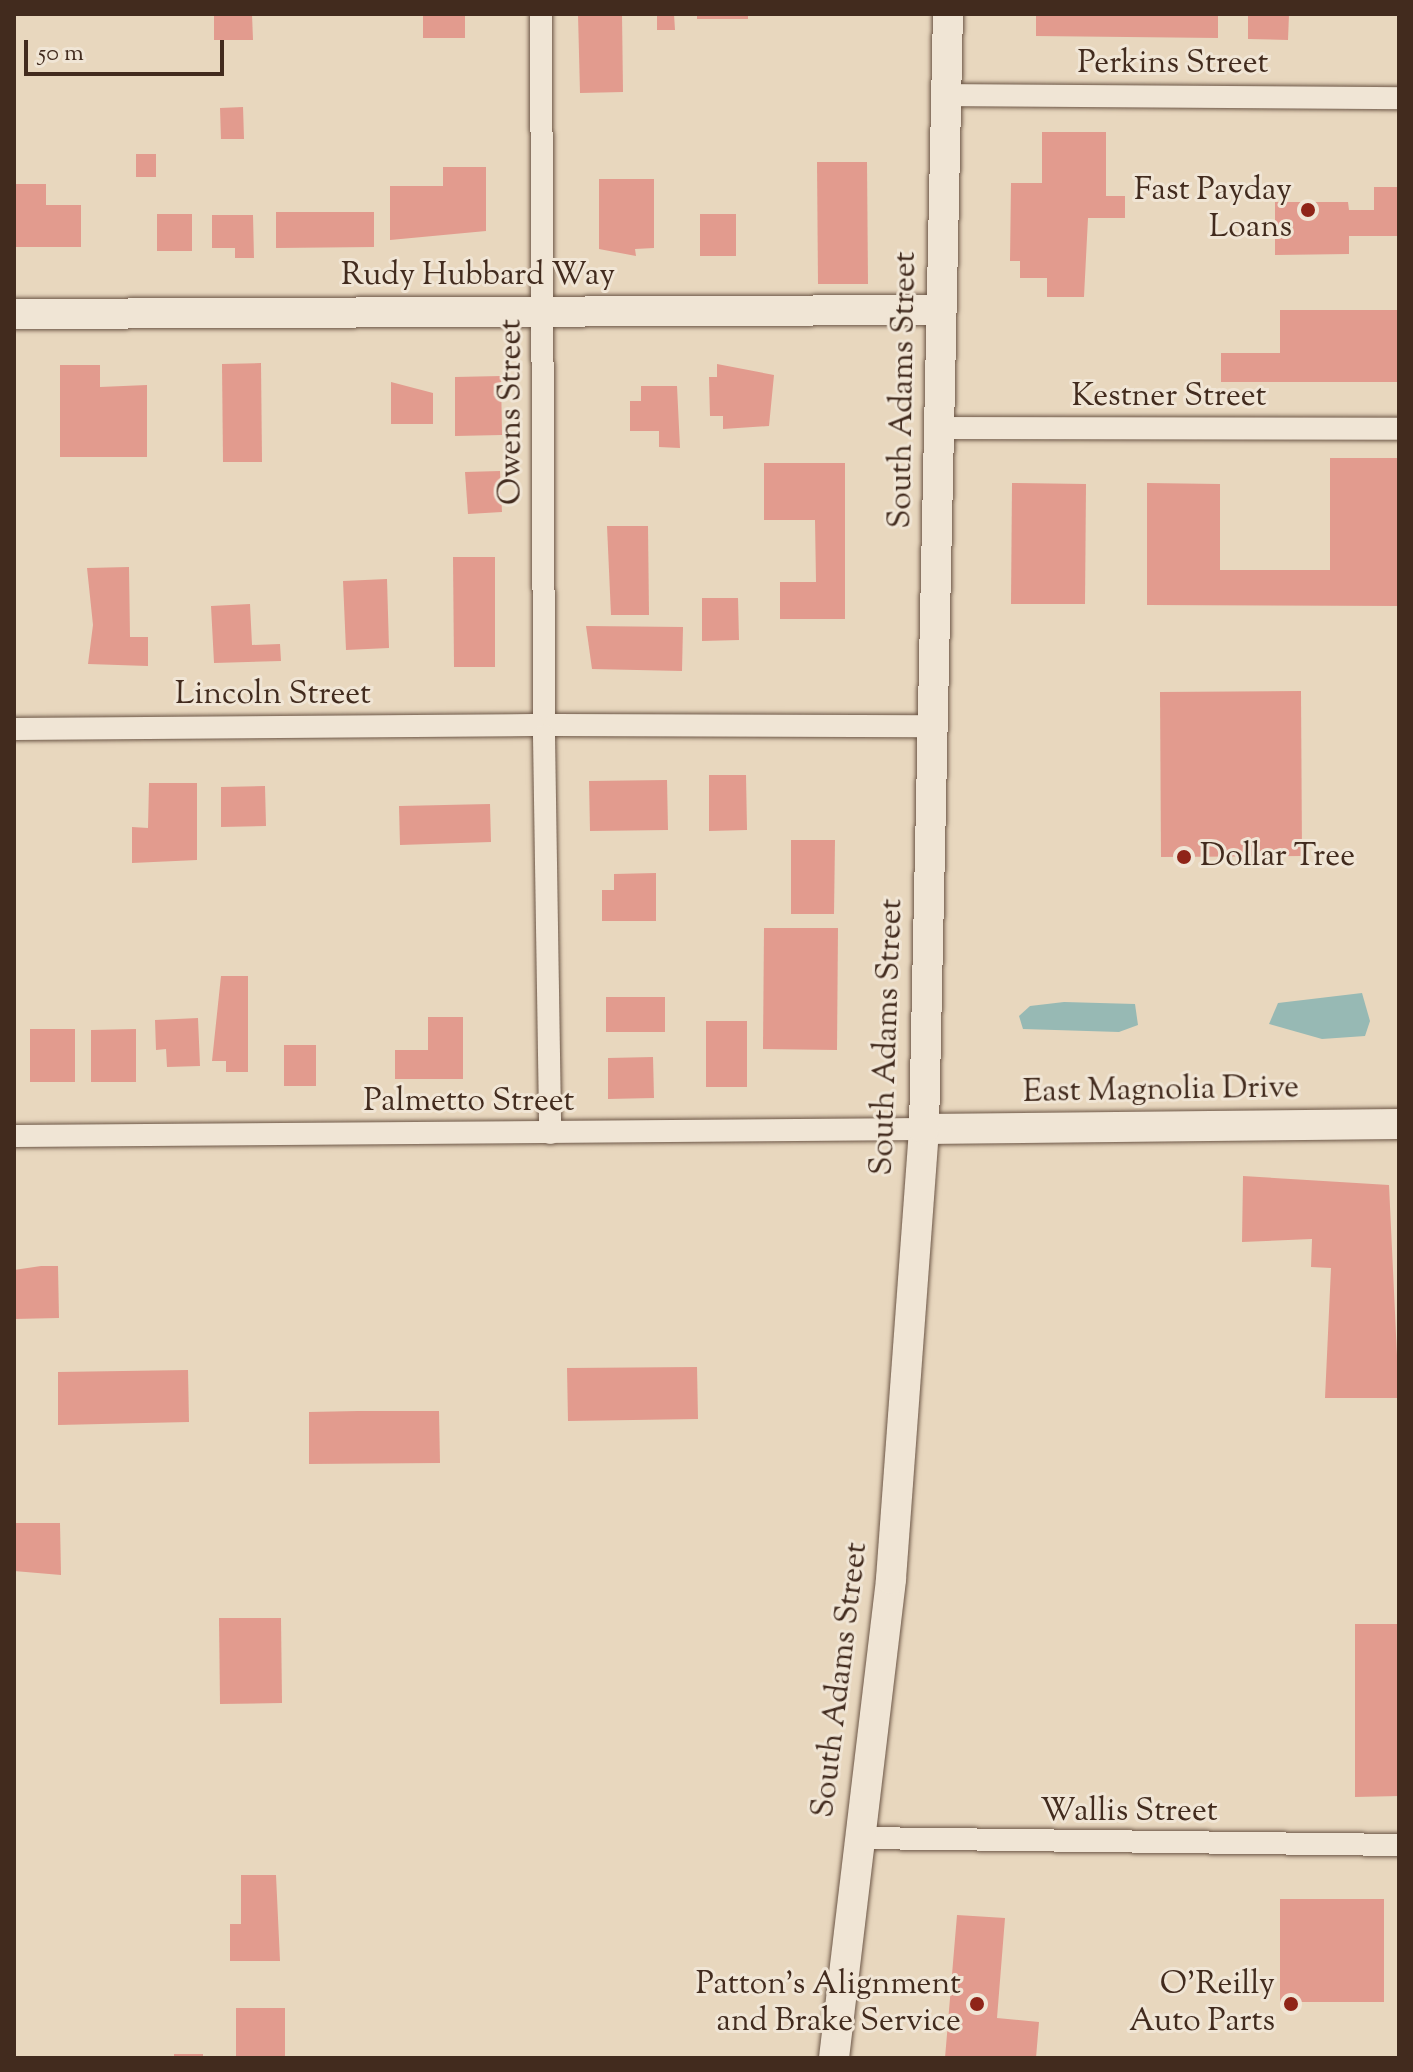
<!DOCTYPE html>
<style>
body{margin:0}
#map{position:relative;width:1413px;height:2072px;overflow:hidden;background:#e8d7be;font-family:"Sorts Mill Goudy",serif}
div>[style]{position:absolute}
.water>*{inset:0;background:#97b9b4}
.building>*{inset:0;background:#e29b8e}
.roads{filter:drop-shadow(0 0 2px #6c5646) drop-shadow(0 0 2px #6c5646)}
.street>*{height:22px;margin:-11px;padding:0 11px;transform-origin:11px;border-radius:11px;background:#f0e5d5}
.secondary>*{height:30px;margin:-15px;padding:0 15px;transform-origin:15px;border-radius:15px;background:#f0e5d5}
.dots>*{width:22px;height:22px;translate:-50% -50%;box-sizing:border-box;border:4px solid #f0e5d5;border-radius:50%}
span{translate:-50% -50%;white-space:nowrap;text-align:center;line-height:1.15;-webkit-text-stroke:6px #f0e5d5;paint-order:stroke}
.street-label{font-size:32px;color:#422b1e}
.poi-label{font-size:32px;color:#422b1e}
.right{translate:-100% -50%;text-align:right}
.left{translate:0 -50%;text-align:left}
.frame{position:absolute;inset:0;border:16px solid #422b1e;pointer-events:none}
.scale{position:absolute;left:24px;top:40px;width:200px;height:36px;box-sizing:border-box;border:4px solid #422b1e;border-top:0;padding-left:10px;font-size:24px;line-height:28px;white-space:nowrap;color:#422b1e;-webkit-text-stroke:6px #f0e5d5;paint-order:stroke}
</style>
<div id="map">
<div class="water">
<i style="clip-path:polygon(1362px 993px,1370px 1021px,1365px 1036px,1322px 1039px,1269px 1024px,1278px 1003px)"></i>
<i style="clip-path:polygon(1064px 1002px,1135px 1004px,1138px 1025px,1119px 1032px,1023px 1029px,1019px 1016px,1030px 1006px)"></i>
</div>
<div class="building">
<i style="clip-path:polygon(214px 14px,252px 14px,253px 40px,214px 40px)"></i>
<i style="clip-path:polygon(423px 14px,465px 14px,465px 38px,423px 38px)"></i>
<i style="clip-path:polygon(578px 14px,622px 14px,623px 92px,580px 93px)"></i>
<i style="clip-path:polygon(657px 14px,674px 14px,675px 30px,657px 30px)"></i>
<i style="clip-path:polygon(697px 14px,748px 14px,748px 19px,697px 19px)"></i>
<i style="clip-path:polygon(1036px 14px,1218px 14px,1218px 38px,1036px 36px)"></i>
<i style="clip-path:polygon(1248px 14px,1289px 14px,1288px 40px,1248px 39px)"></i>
<i style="clip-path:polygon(243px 107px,244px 139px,221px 139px,220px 108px)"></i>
<i style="clip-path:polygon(1042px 132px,1106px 132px,1106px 196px,1125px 196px,1125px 218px,1088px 218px,1084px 297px,1047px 297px,1047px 278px,1020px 278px,1020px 261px,1010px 261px,1011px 183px,1042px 183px)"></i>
<i style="clip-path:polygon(136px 154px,156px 154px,156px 177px,136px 177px)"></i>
<i style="clip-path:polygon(817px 162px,867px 162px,868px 284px,818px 284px)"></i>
<i style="clip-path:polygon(443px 167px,486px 167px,486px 231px,390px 240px,390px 186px,443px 186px)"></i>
<i style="clip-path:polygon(599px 179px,654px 179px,654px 248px,635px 249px,636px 256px,599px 249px)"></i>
<i style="clip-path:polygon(16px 184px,46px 184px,46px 205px,81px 205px,81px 247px,14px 247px)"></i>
<i style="clip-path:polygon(1374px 187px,1399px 187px,1399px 236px,1349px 236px,1349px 254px,1275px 255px,1275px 202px,1348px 202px,1349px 210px,1374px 210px)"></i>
<i style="clip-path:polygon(276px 212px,374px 212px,374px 247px,276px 248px)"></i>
<i style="clip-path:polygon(157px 214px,192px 214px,192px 251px,157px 251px)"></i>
<i style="clip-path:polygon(700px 214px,736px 214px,736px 256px,700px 256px)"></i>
<i style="clip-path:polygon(212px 215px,253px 215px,254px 258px,235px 258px,235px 248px,212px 248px)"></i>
<i style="clip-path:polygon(1280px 310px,1399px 310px,1399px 382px,1221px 382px,1221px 353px,1280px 353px)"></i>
<i style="clip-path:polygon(261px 363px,262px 462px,223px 462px,222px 364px)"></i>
<i style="clip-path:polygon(717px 364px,774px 375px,769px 426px,723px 429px,723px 416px,710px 416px,709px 377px,717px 377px)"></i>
<i style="clip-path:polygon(60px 365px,100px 365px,100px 387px,147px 385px,147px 457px,60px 457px)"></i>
<i style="clip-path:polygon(501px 376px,502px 435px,455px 436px,455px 377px)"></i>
<i style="clip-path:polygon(391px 382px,433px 393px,433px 424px,391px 424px)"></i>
<i style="clip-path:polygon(641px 386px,677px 386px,680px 448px,659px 447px,659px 431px,630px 431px,630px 401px,641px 401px)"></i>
<i style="clip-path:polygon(1330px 458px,1399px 458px,1399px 606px,1147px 605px,1147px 483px,1220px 484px,1220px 570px,1330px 570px)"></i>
<i style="clip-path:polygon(764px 463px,845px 463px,845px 619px,780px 619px,780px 582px,816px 582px,815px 520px,764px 520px)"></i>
<i style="clip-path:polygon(500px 471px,502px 512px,468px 514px,465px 472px)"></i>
<i style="clip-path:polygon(1012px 483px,1086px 484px,1085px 604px,1011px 604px)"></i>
<i style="clip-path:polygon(607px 526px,648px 526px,649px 615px,611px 615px)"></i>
<i style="clip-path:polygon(453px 557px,495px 557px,495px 667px,454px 667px)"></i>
<i style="clip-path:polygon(129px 567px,130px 637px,148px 637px,148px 666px,88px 664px,93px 625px,87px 568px)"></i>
<i style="clip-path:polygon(387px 579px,389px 648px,346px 650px,343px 581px)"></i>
<i style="clip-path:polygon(702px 598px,738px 598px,739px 640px,702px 641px)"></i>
<i style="clip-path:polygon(250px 604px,252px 645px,280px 644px,281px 661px,214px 663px,211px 606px)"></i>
<i style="clip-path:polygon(586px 626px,683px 627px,682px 671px,592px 669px)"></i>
<i style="clip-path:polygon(1301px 691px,1302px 856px,1161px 857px,1160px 692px)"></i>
<i style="clip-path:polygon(709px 775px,746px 775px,747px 830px,709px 831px)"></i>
<i style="clip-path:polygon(667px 780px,668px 830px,590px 831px,589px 781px)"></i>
<i style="clip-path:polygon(149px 783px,197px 783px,197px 860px,132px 863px,132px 827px,148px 828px)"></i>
<i style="clip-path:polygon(265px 786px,266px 826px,221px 827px,221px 787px)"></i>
<i style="clip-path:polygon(490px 804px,491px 842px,400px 845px,399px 806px)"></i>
<i style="clip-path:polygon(791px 840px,835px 840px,834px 914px,791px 914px)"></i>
<i style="clip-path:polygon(656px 873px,656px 921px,602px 921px,602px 890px,614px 890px,614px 874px)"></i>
<i style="clip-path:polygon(764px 928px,838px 928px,837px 1050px,763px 1049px)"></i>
<i style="clip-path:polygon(221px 976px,248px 976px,248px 1072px,226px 1072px,226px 1061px,212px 1061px)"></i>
<i style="clip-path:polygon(606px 997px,665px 997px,665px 1032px,606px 1032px)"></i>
<i style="clip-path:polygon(428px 1017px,463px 1017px,463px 1079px,395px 1079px,395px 1050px,428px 1050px)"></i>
<i style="clip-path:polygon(198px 1018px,200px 1066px,167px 1067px,166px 1049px,156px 1050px,155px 1020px)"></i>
<i style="clip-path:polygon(706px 1021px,747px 1021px,747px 1087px,706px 1087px)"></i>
<i style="clip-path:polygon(30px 1029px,75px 1029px,75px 1082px,30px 1082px)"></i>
<i style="clip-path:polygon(136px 1029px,136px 1082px,91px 1082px,91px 1030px)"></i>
<i style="clip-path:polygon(284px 1045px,316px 1045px,316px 1086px,284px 1086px)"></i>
<i style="clip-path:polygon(653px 1057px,654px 1098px,608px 1099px,608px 1058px)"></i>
<i style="clip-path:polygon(1243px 1176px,1389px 1185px,1399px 1398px,1325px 1398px,1331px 1268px,1311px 1267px,1312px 1239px,1242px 1242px)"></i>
<i style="clip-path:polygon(41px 1266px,58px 1266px,59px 1318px,14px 1319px,14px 1270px)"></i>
<i style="clip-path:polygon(697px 1367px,698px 1419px,568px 1421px,567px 1368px)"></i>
<i style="clip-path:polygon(188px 1370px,189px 1422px,58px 1425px,58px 1372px)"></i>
<i style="clip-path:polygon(358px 1411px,439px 1411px,440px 1463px,309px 1464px,309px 1412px)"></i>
<i style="clip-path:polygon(14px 1523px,60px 1523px,61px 1575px,14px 1571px)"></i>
<i style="clip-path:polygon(219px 1618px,281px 1618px,282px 1703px,220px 1704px)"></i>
<i style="clip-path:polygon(1355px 1624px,1399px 1624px,1399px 1796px,1355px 1797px)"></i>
<i style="clip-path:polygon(241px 1875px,276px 1875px,280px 1961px,230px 1961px,230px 1924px,241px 1924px)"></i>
<i style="clip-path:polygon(1280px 1899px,1384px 1899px,1384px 2002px,1280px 2002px)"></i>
<i style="clip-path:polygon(957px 1915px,1005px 1918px,997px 2018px,1039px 2022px,1036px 2058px,945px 2058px)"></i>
<i style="clip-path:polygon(236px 2008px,285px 2008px,285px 2058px,236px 2058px)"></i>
<i style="clip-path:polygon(174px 2054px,203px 2054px,203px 2058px,174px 2058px)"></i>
</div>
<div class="roads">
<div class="street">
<i style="left:541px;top:14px;width:700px;rotate:89.75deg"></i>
<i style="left:946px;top:95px;width:453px;rotate:0.4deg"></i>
<i style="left:940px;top:428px;width:459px;rotate:0.1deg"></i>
<i style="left:555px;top:725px;width:377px;rotate:0.2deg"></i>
<i style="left:14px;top:729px;width:519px;rotate:-0.44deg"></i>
<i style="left:544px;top:736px;width:397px;rotate:89.1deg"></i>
<i style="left:14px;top:1136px;width:910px;rotate:-0.44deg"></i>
<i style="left:860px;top:1838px;width:539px;rotate:0.74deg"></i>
</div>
<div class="secondary">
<i style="left:14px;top:314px;width:927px;rotate:-0.25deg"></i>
<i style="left:924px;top:1129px;width:475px;rotate:-0.6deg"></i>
<i style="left:834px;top:2058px;width:482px;rotate:-83.2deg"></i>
<i style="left:891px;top:1579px;width:451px;rotate:-85.8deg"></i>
<i style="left:924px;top:1129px;width:1115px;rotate:-88.77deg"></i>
</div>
</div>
<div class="dots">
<i style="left:1308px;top:210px;background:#8f2418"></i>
<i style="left:1184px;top:857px;background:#8f2418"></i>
<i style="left:977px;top:2004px;background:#8f2418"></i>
<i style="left:1291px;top:2004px;background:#8f2418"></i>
</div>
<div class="street-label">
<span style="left:1173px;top:64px">Perkins Street</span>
<span style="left:478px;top:276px">Rudy Hubbard Way</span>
<span style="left:904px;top:390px;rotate:-89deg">South Adams Street</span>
<span style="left:1169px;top:397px">Kestner Street</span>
<span style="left:512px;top:412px;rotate:-90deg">Owens Street</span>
<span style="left:273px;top:695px">Lincoln Street</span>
<span style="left:888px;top:1037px;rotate:-88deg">South Adams Street</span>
<span style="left:1161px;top:1091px;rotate:-1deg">East Magnolia Drive</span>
<span style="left:469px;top:1102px">Palmetto Street</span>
<span style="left:841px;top:1680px;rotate:-83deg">South Adams Street</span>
<span style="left:1129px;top:1812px">Wallis Street</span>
</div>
<div class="poi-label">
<span class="right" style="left:1292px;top:210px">Fast Payday<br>Loans</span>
<span class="left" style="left:1200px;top:857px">Dollar Tree</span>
<span class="right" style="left:961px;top:2004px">Patton's Alignment<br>and Brake Service</span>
<span class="right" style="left:1275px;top:2004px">O'Reilly<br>Auto Parts</span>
</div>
<div class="frame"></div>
<div class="scale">50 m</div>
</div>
